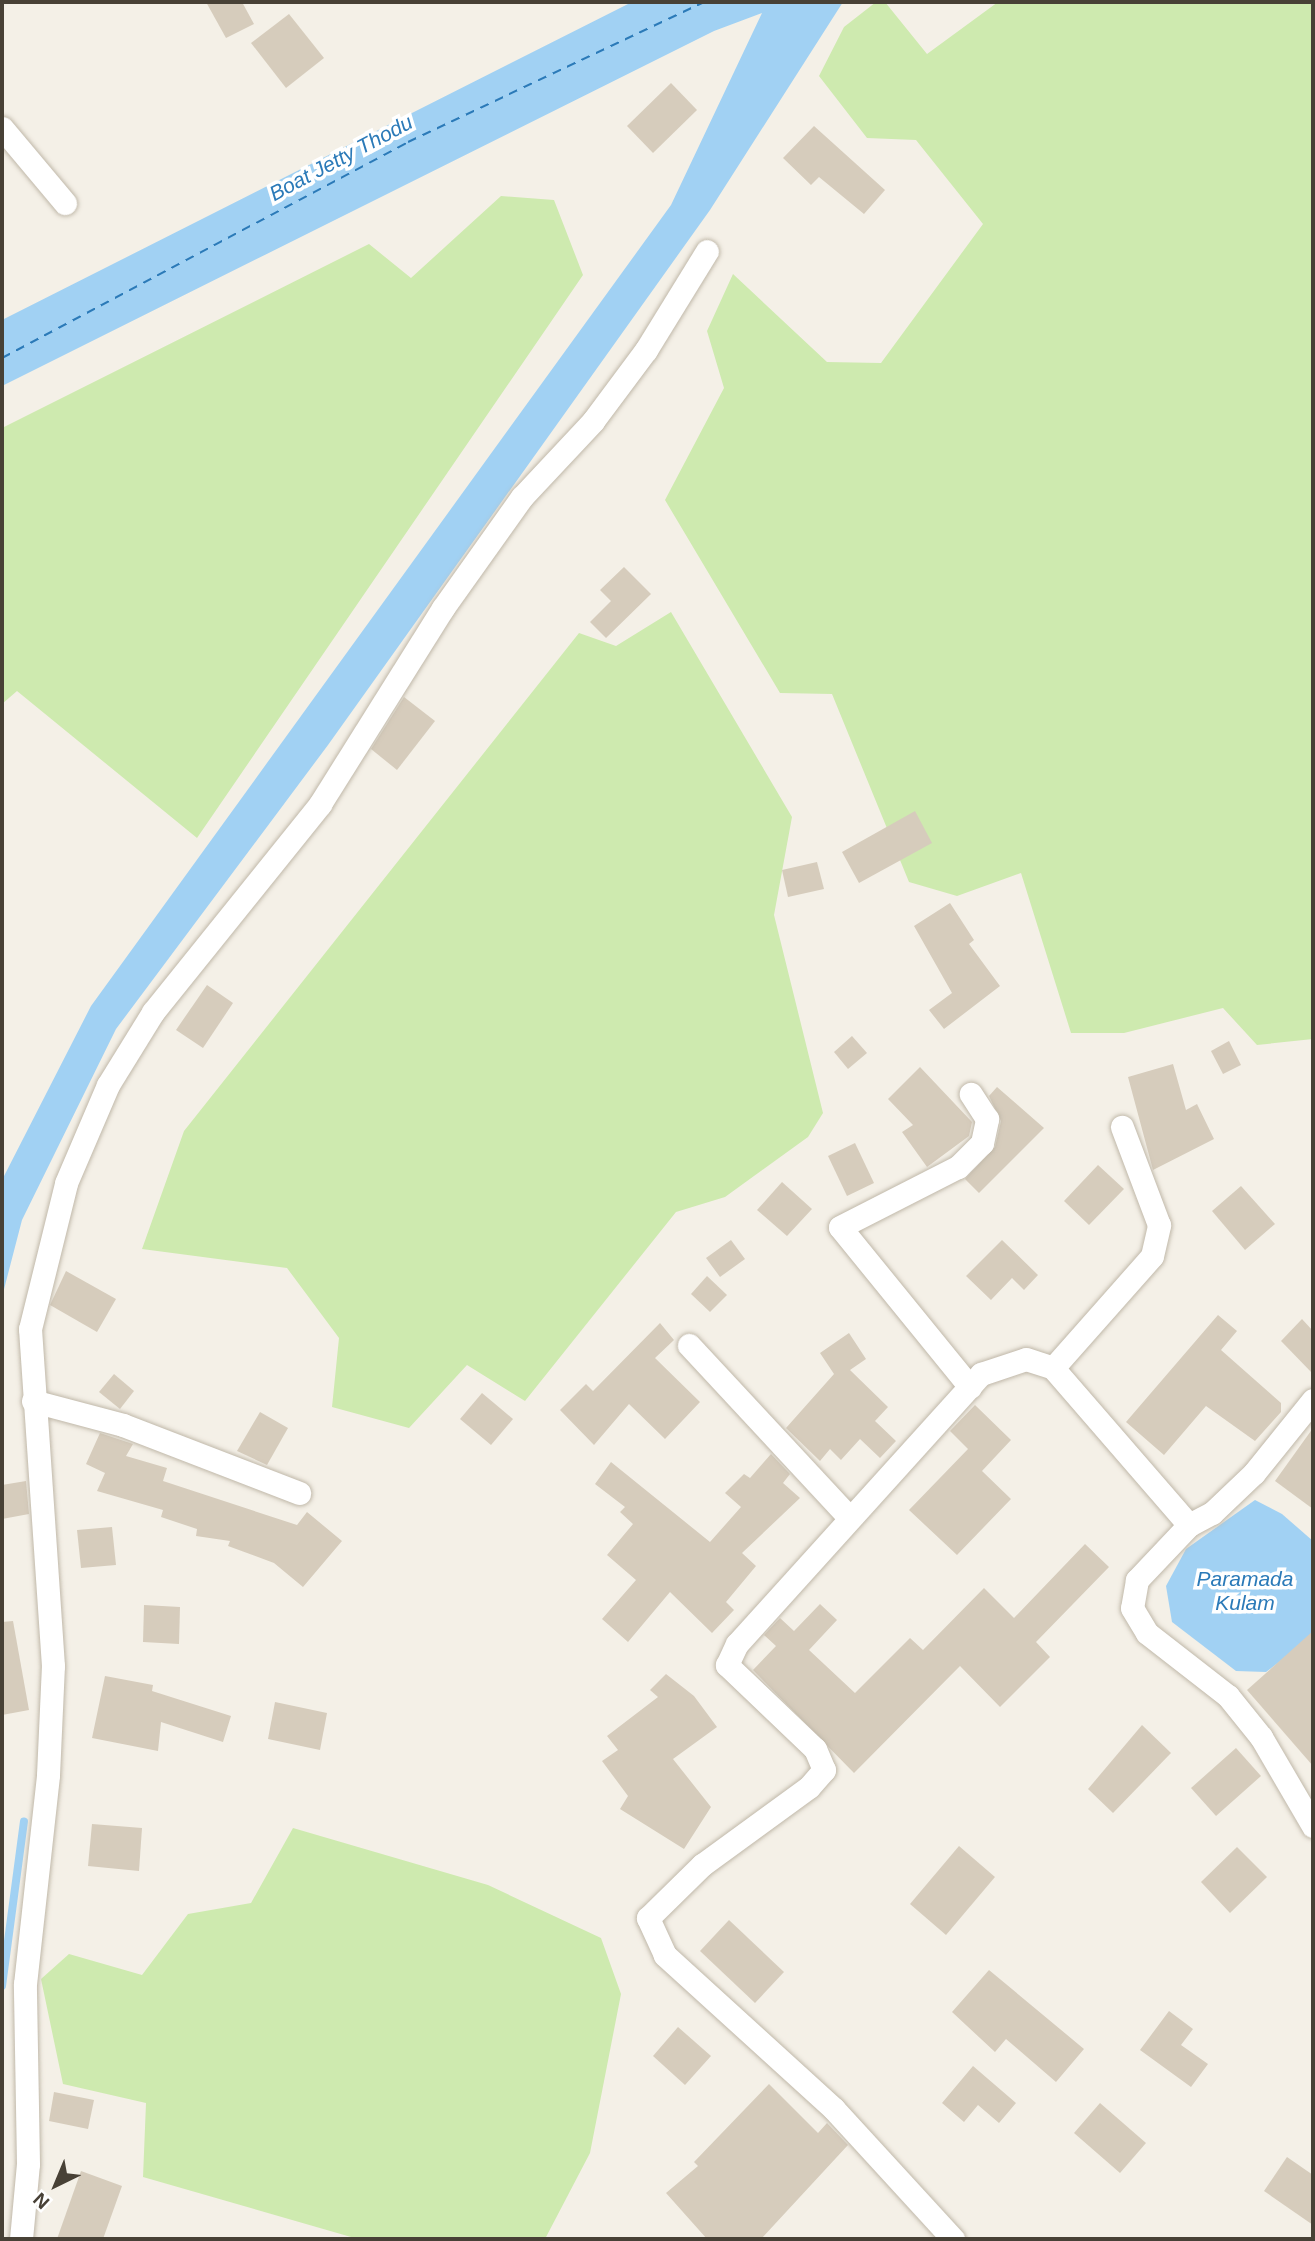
<!DOCTYPE html>
<style>
body{margin:0}
#map{position:relative;width:1315px;height:2241px;overflow:hidden;background:#f4f0e7;font-family:Helvetica,sans-serif}
div>[style]{position:absolute}
.green>*{inset:0;background:#ceeaaf}
.water>*{inset:0;background:#a1d1f3}
.stream>*{height:8px;margin:-4px;padding:0 4px;transform-origin:4px;border-radius:4px;background:#a1d1f3}
.ferry>*{height:2px;margin-top:-1px;transform-origin:0;background:repeating-linear-gradient(90deg,#2b7ab8 0 9px,transparent 0 16px)}
.building>*{inset:0;background:#d6ccbc}
.roads{filter:drop-shadow(0 0 2px #c0b8a9) drop-shadow(0 0 2px #c0b8a9)}
.minor>*{height:23px;margin:-11.5px;padding:0 11.5px;transform-origin:11.5px;border-radius:11.5px;background:#fff}
span{translate:-50% -50%;white-space:nowrap;text-align:center;line-height:1.15;-webkit-text-stroke:7px #fff;paint-order:stroke}
.water-label{font-size:21px;color:#2b7ab8;font-style:italic}
.frame{position:absolute;inset:0;border:4px solid #484136;pointer-events:none}
.north{position:absolute;left:21px;top:2150px;width:70px;height:70px;-webkit-text-stroke:5px #fff;paint-order:stroke;rotate:223deg;font-size:19px;font-weight:700;line-height:28px;text-align:center;color:#484136}
.north::after{content:'';display:block;margin:auto;width:24px;height:32px;background:#484136;clip-path:polygon(50% 0,100% 100%,50% 72%,0 100%)}
</style>
<div id="map">
<div class="green">
<i style="clip-path:polygon(876px 2px,885px 2px,927px 54px,998px 2px,1313px 2px,1313px 1039px,1257px 1045px,1223px 1008px,1124px 1033px,1071px 1033px,1021px 873px,957px 896px,909px 882px,832px 694px,780px 693px,665px 500px,724px 388px,707px 331px,733px 274px,827px 362px,881px 363px,983px 224px,916px 140px,867px 138px,819px 76px,844px 27px)"></i>
<i style="clip-path:polygon(501px 196px,554px 200px,583px 275px,197px 838px,17px 691px,2px 704px,2px 428px,369px 244px,411px 278px)"></i>
<i style="clip-path:polygon(671px 612px,792px 817px,774px 915px,823px 1113px,808px 1137px,725px 1197px,676px 1212px,525px 1401px,467px 1365px,409px 1428px,332px 1407px,339px 1338px,287px 1268px,142px 1249px,184px 1131px,579px 633px,616px 646px)"></i>
<i style="clip-path:polygon(293px 1828px,488px 1885px,601px 1938px,621px 1994px,590px 2153px,545px 2239px,358px 2239px,143px 2177px,146px 2103px,63px 2084px,41px 1979px,69px 1954px,142px 1975px,188px 1914px,251px 1903px)"></i>
</div>
<div class="water">
<i style="clip-path:polygon(632px 2px,843px 2px,710px 210px,328px 745px,116px 1029px,22px 1220px,2px 1297px,2px 1180px,91px 1006px,671px 205px,762px 13px,714px 31px,2px 386px,2px 320px)"></i>
<i style="clip-path:polygon(1255px 1500px,1282px 1514px,1313px 1541px,1313px 1636px,1266px 1672px,1236px 1671px,1172px 1622px,1166px 1586px,1186px 1549px)"></i>
</div>
<div class="stream">
<i style="left:2px;top:1986px;width:166px;rotate:-82.4deg"></i>
</div>
<div class="ferry">
<i style="left:2px;top:358px;width:460px;rotate:-28deg"></i>
<i style="left:408px;top:142px;width:327px;rotate:-25.3deg"></i>
</div>
<div class="building">
<i style="clip-path:polygon(206px 2px,242px 2px,254px 24px,226px 38px)"></i>
<i style="clip-path:polygon(289px 14px,324px 58px,286px 88px,251px 43px)"></i>
<i style="clip-path:polygon(671px 83px,697px 110px,653px 153px,627px 126px)"></i>
<i style="clip-path:polygon(814px 126px,885px 190px,864px 214px,819px 177px,811px 185px,783px 158px)"></i>
<i style="clip-path:polygon(624px 567px,651px 594px,606px 638px,590px 622px,611px 601px,600px 590px)"></i>
<i style="clip-path:polygon(404px 697px,435px 721px,397px 770px,371px 749px)"></i>
<i style="clip-path:polygon(915px 811px,932px 843px,859px 883px,842px 852px)"></i>
<i style="clip-path:polygon(817px 862px,824px 889px,788px 897px,782px 870px)"></i>
<i style="clip-path:polygon(950px 903px,974px 940px,969px 944px,1000px 986px,944px 1029px,929px 1010px,952px 993px,914px 926px)"></i>
<i style="clip-path:polygon(207px 985px,233px 1003px,203px 1048px,176px 1030px)"></i>
<i style="clip-path:polygon(852px 1036px,867px 1053px,848px 1069px,834px 1052px)"></i>
<i style="clip-path:polygon(1229px 1041px,1241px 1065px,1223px 1074px,1211px 1051px)"></i>
<i style="clip-path:polygon(1173px 1064px,1186px 1110px,1197px 1104px,1214px 1139px,1153px 1170px,1128px 1077px)"></i>
<i style="clip-path:polygon(920px 1067px,972px 1122px,969px 1136px,927px 1167px,902px 1132px,913px 1125px,888px 1099px)"></i>
<i style="clip-path:polygon(997px 1087px,1044px 1128px,979px 1193px,965px 1179px,995px 1147px,1001px 1121px,989px 1096px)"></i>
<i style="clip-path:polygon(855px 1143px,874px 1183px,847px 1196px,828px 1156px)"></i>
<i style="clip-path:polygon(1098px 1165px,1124px 1189px,1089px 1225px,1064px 1201px)"></i>
<i style="clip-path:polygon(782px 1182px,812px 1209px,787px 1236px,757px 1210px)"></i>
<i style="clip-path:polygon(1241px 1186px,1275px 1224px,1245px 1250px,1212px 1211px)"></i>
<i style="clip-path:polygon(731px 1240px,745px 1259px,720px 1277px,706px 1258px)"></i>
<i style="clip-path:polygon(1002px 1240px,1038px 1275px,1024px 1290px,1012px 1278px,991px 1300px,966px 1276px)"></i>
<i style="clip-path:polygon(66px 1271px,116px 1299px,97px 1332px,50px 1305px)"></i>
<i style="clip-path:polygon(707px 1276px,727px 1295px,710px 1312px,691px 1294px)"></i>
<i style="clip-path:polygon(1218px 1315px,1237px 1331px,1221px 1350px,1281px 1403px,1281px 1412px,1255px 1441px,1206px 1406px,1164px 1455px,1126px 1422px)"></i>
<i style="clip-path:polygon(1302px 1319px,1313px 1331px,1313px 1374px,1281px 1341px)"></i>
<i style="clip-path:polygon(660px 1323px,674px 1340px,655px 1358px,700px 1402px,665px 1439px,629px 1404px,594px 1445px,560px 1410px,586px 1384px,593px 1391px)"></i>
<i style="clip-path:polygon(849px 1333px,866px 1359px,850px 1370px,888px 1407px,875px 1421px,896px 1441px,880px 1458px,860px 1439px,841px 1460px,830px 1449px,820px 1461px,786px 1428px,834px 1374px,820px 1353px)"></i>
<i style="clip-path:polygon(114px 1374px,134px 1391px,120px 1409px,99px 1392px)"></i>
<i style="clip-path:polygon(482px 1393px,513px 1419px,491px 1445px,460px 1419px)"></i>
<i style="clip-path:polygon(975px 1405px,1011px 1440px,982px 1471px,1011px 1499px,957px 1555px,909px 1510px,968px 1449px,950px 1431px)"></i>
<i style="clip-path:polygon(260px 1412px,288px 1428px,267px 1465px,237px 1451px)"></i>
<i style="clip-path:polygon(1313px 1428px,1313px 1509px,1275px 1481px)"></i>
<i style="clip-path:polygon(100px 1433px,133px 1444px,126px 1456px,167px 1468px,163px 1481px,297px 1525px,307px 1512px,342px 1541px,303px 1587px,274px 1563px,228px 1546px,230px 1541px,196px 1536px,197px 1529px,161px 1517px,163px 1510px,97px 1491px,105px 1473px,86px 1464px)"></i>
<i style="clip-path:polygon(771px 1454px,790px 1474px,783px 1483px,800px 1498px,742px 1553px,756px 1566px,726px 1602px,734px 1610px,712px 1633px,670px 1592px,628px 1642px,602px 1619px,636px 1580px,607px 1555px,633px 1524px,620px 1512px,625px 1507px,595px 1484px,611px 1462px,710px 1542px,741px 1507px,725px 1493px,744px 1474px,750px 1478px)"></i>
<i style="clip-path:polygon(26px 1481px,29px 1514px,2px 1519px,2px 1485px)"></i>
<i style="clip-path:polygon(112px 1527px,116px 1565px,81px 1568px,77px 1530px)"></i>
<i style="clip-path:polygon(1085px 1544px,1109px 1567px,1036px 1642px,1050px 1657px,1000px 1707px,960px 1666px,854px 1773px,753px 1670px,776px 1646px,764px 1635px,780px 1618px,794px 1631px,820px 1604px,837px 1620px,809px 1650px,855px 1693px,910px 1638px,923px 1650px,984px 1588px,1014px 1618px)"></i>
<i style="clip-path:polygon(144px 1605px,180px 1607px,179px 1644px,143px 1642px)"></i>
<i style="clip-path:polygon(13px 1621px,29px 1710px,2px 1715px,2px 1622px)"></i>
<i style="clip-path:polygon(1313px 1631px,1313px 1766px,1247px 1690px)"></i>
<i style="clip-path:polygon(666px 1674px,694px 1696px,717px 1727px,673px 1759px,711px 1807px,684px 1849px,620px 1809px,628px 1796px,602px 1761px,618px 1750px,607px 1736px,658px 1697px,650px 1690px)"></i>
<i style="clip-path:polygon(105px 1676px,153px 1685px,152px 1691px,231px 1716px,223px 1742px,161px 1722px,158px 1751px,92px 1738px)"></i>
<i style="clip-path:polygon(275px 1702px,327px 1713px,320px 1750px,268px 1739px)"></i>
<i style="clip-path:polygon(1142px 1725px,1171px 1753px,1113px 1813px,1088px 1789px)"></i>
<i style="clip-path:polygon(1236px 1748px,1261px 1776px,1216px 1816px,1191px 1788px)"></i>
<i style="clip-path:polygon(92px 1824px,142px 1828px,139px 1871px,88px 1866px)"></i>
<i style="clip-path:polygon(959px 1846px,995px 1877px,946px 1935px,910px 1904px)"></i>
<i style="clip-path:polygon(1237px 1847px,1267px 1877px,1230px 1913px,1201px 1882px)"></i>
<i style="clip-path:polygon(729px 1920px,784px 1972px,755px 2003px,700px 1951px)"></i>
<i style="clip-path:polygon(989px 1970px,1084px 2049px,1056px 2082px,1006px 2039px,995px 2052px,952px 2012px)"></i>
<i style="clip-path:polygon(1169px 2011px,1193px 2029px,1181px 2045px,1208px 2064px,1191px 2087px,1140px 2050px)"></i>
<i style="clip-path:polygon(678px 2027px,711px 2056px,685px 2085px,653px 2056px)"></i>
<i style="clip-path:polygon(973px 2066px,1016px 2103px,999px 2123px,978px 2105px,964px 2122px,942px 2103px)"></i>
<i style="clip-path:polygon(769px 2084px,818px 2133px,827px 2123px,848px 2145px,761px 2239px,707px 2239px,666px 2193px,698px 2166px,694px 2162px)"></i>
<i style="clip-path:polygon(54px 2092px,94px 2100px,88px 2129px,49px 2121px)"></i>
<i style="clip-path:polygon(1100px 2103px,1146px 2143px,1120px 2173px,1074px 2133px)"></i>
<i style="clip-path:polygon(1287px 2157px,1313px 2175px,1313px 2225px,1264px 2191px)"></i>
<i style="clip-path:polygon(81px 2171px,122px 2186px,103px 2239px,57px 2239px)"></i>
</div>
<div class="roads">
<div class="minor">
<i style="left:2px;top:128px;width:98px;rotate:50deg"></i>
<i style="left:689px;top:1345px;width:236px;rotate:47.1deg"></i>
<i style="left:1053px;top:1368px;width:149px;rotate:-48.5deg"></i>
<i style="left:1152px;top:1256px;width:32px;rotate:-77deg"></i>
<i style="left:1159px;top:1225px;width:105px;rotate:-110.7deg"></i>
<i style="left:970px;top:1387px;width:206px;rotate:-129.1deg"></i>
<i style="left:840px;top:1227px;width:132px;rotate:-27deg"></i>
<i style="left:958px;top:1167px;width:34px;rotate:-45deg"></i>
<i style="left:982px;top:1143px;width:25px;rotate:-78deg"></i>
<i style="left:987px;top:1119px;width:30px;rotate:-123deg"></i>
<i style="left:33px;top:1401px;width:93px;rotate:14.9deg"></i>
<i style="left:123px;top:1425px;width:189px;rotate:21.1deg"></i>
<i style="left:1189px;top:1525px;width:26px;rotate:-28deg"></i>
<i style="left:1212px;top:1513px;width:58px;rotate:-43.6deg"></i>
<i style="left:1254px;top:1473px;width:94px;rotate:-51.1deg"></i>
<i style="left:21px;top:2239px;width:75px;rotate:-84.7deg"></i>
<i style="left:28px;top:2164px;width:180px;rotate:-91deg"></i>
<i style="left:25px;top:1984px;width:210px;rotate:-83.7deg"></i>
<i style="left:48px;top:1775px;width:109px;rotate:-87.4deg"></i>
<i style="left:53px;top:1666px;width:338px;rotate:-93.9deg"></i>
<i style="left:30px;top:1329px;width:150px;rotate:-76.1deg"></i>
<i style="left:66px;top:1183px;width:107px;rotate:-66.8deg"></i>
<i style="left:108px;top:1085px;width:86px;rotate:-58.3deg"></i>
<i style="left:153px;top:1012px;width:267px;rotate:-51.2deg"></i>
<i style="left:320px;top:804px;width:231px;rotate:-57.9deg"></i>
<i style="left:443px;top:608px;width:136px;rotate:-54.6deg"></i>
<i style="left:522px;top:497px;width:104px;rotate:-46.9deg"></i>
<i style="left:593px;top:421px;width:89px;rotate:-53.3deg"></i>
<i style="left:646px;top:350px;width:116px;rotate:-58.4deg"></i>
<i style="left:953px;top:2239px;width:176px;rotate:-132.5deg"></i>
<i style="left:834px;top:2109px;width:229px;rotate:-137.7deg"></i>
<i style="left:665px;top:1955px;width:41px;rotate:-114.7deg"></i>
<i style="left:648px;top:1918px;width:76px;rotate:-44.5deg"></i>
<i style="left:702px;top:1865px;width:132px;rotate:-36.1deg"></i>
<i style="left:809px;top:1787px;width:23px;rotate:-49deg"></i>
<i style="left:824px;top:1770px;width:23px;rotate:-113deg"></i>
<i style="left:815px;top:1749px;width:122px;rotate:-136.3deg"></i>
<i style="left:727px;top:1665px;width:23px;rotate:-65deg"></i>
<i style="left:737px;top:1644px;width:364px;rotate:-47.9deg"></i>
<i style="left:981px;top:1374px;width:47px;rotate:-18.4deg"></i>
<i style="left:1026px;top:1359px;width:28px;rotate:18deg"></i>
<i style="left:1053px;top:1368px;width:208px;rotate:49.1deg"></i>
<i style="left:1189px;top:1525px;width:76px;rotate:133.4deg"></i>
<i style="left:1137px;top:1580px;width:28px;rotate:100deg"></i>
<i style="left:1132px;top:1608px;width:29px;rotate:59deg"></i>
<i style="left:1147px;top:1633px;width:103px;rotate:37.9deg"></i>
<i style="left:1228px;top:1696px;width:53px;rotate:51.2deg"></i>
<i style="left:1261px;top:1737px;width:103px;rotate:59.7deg"></i>
</div>
</div>
<div class="water-label">
<span style="left:341px;top:158px;rotate:-28deg">Boat Jetty Thodu</span>
<span style="left:1245px;top:1591px">Paramada<br>Kulam</span>
</div>
<div class="frame"></div>
<div class="north">N</div>
</div>
